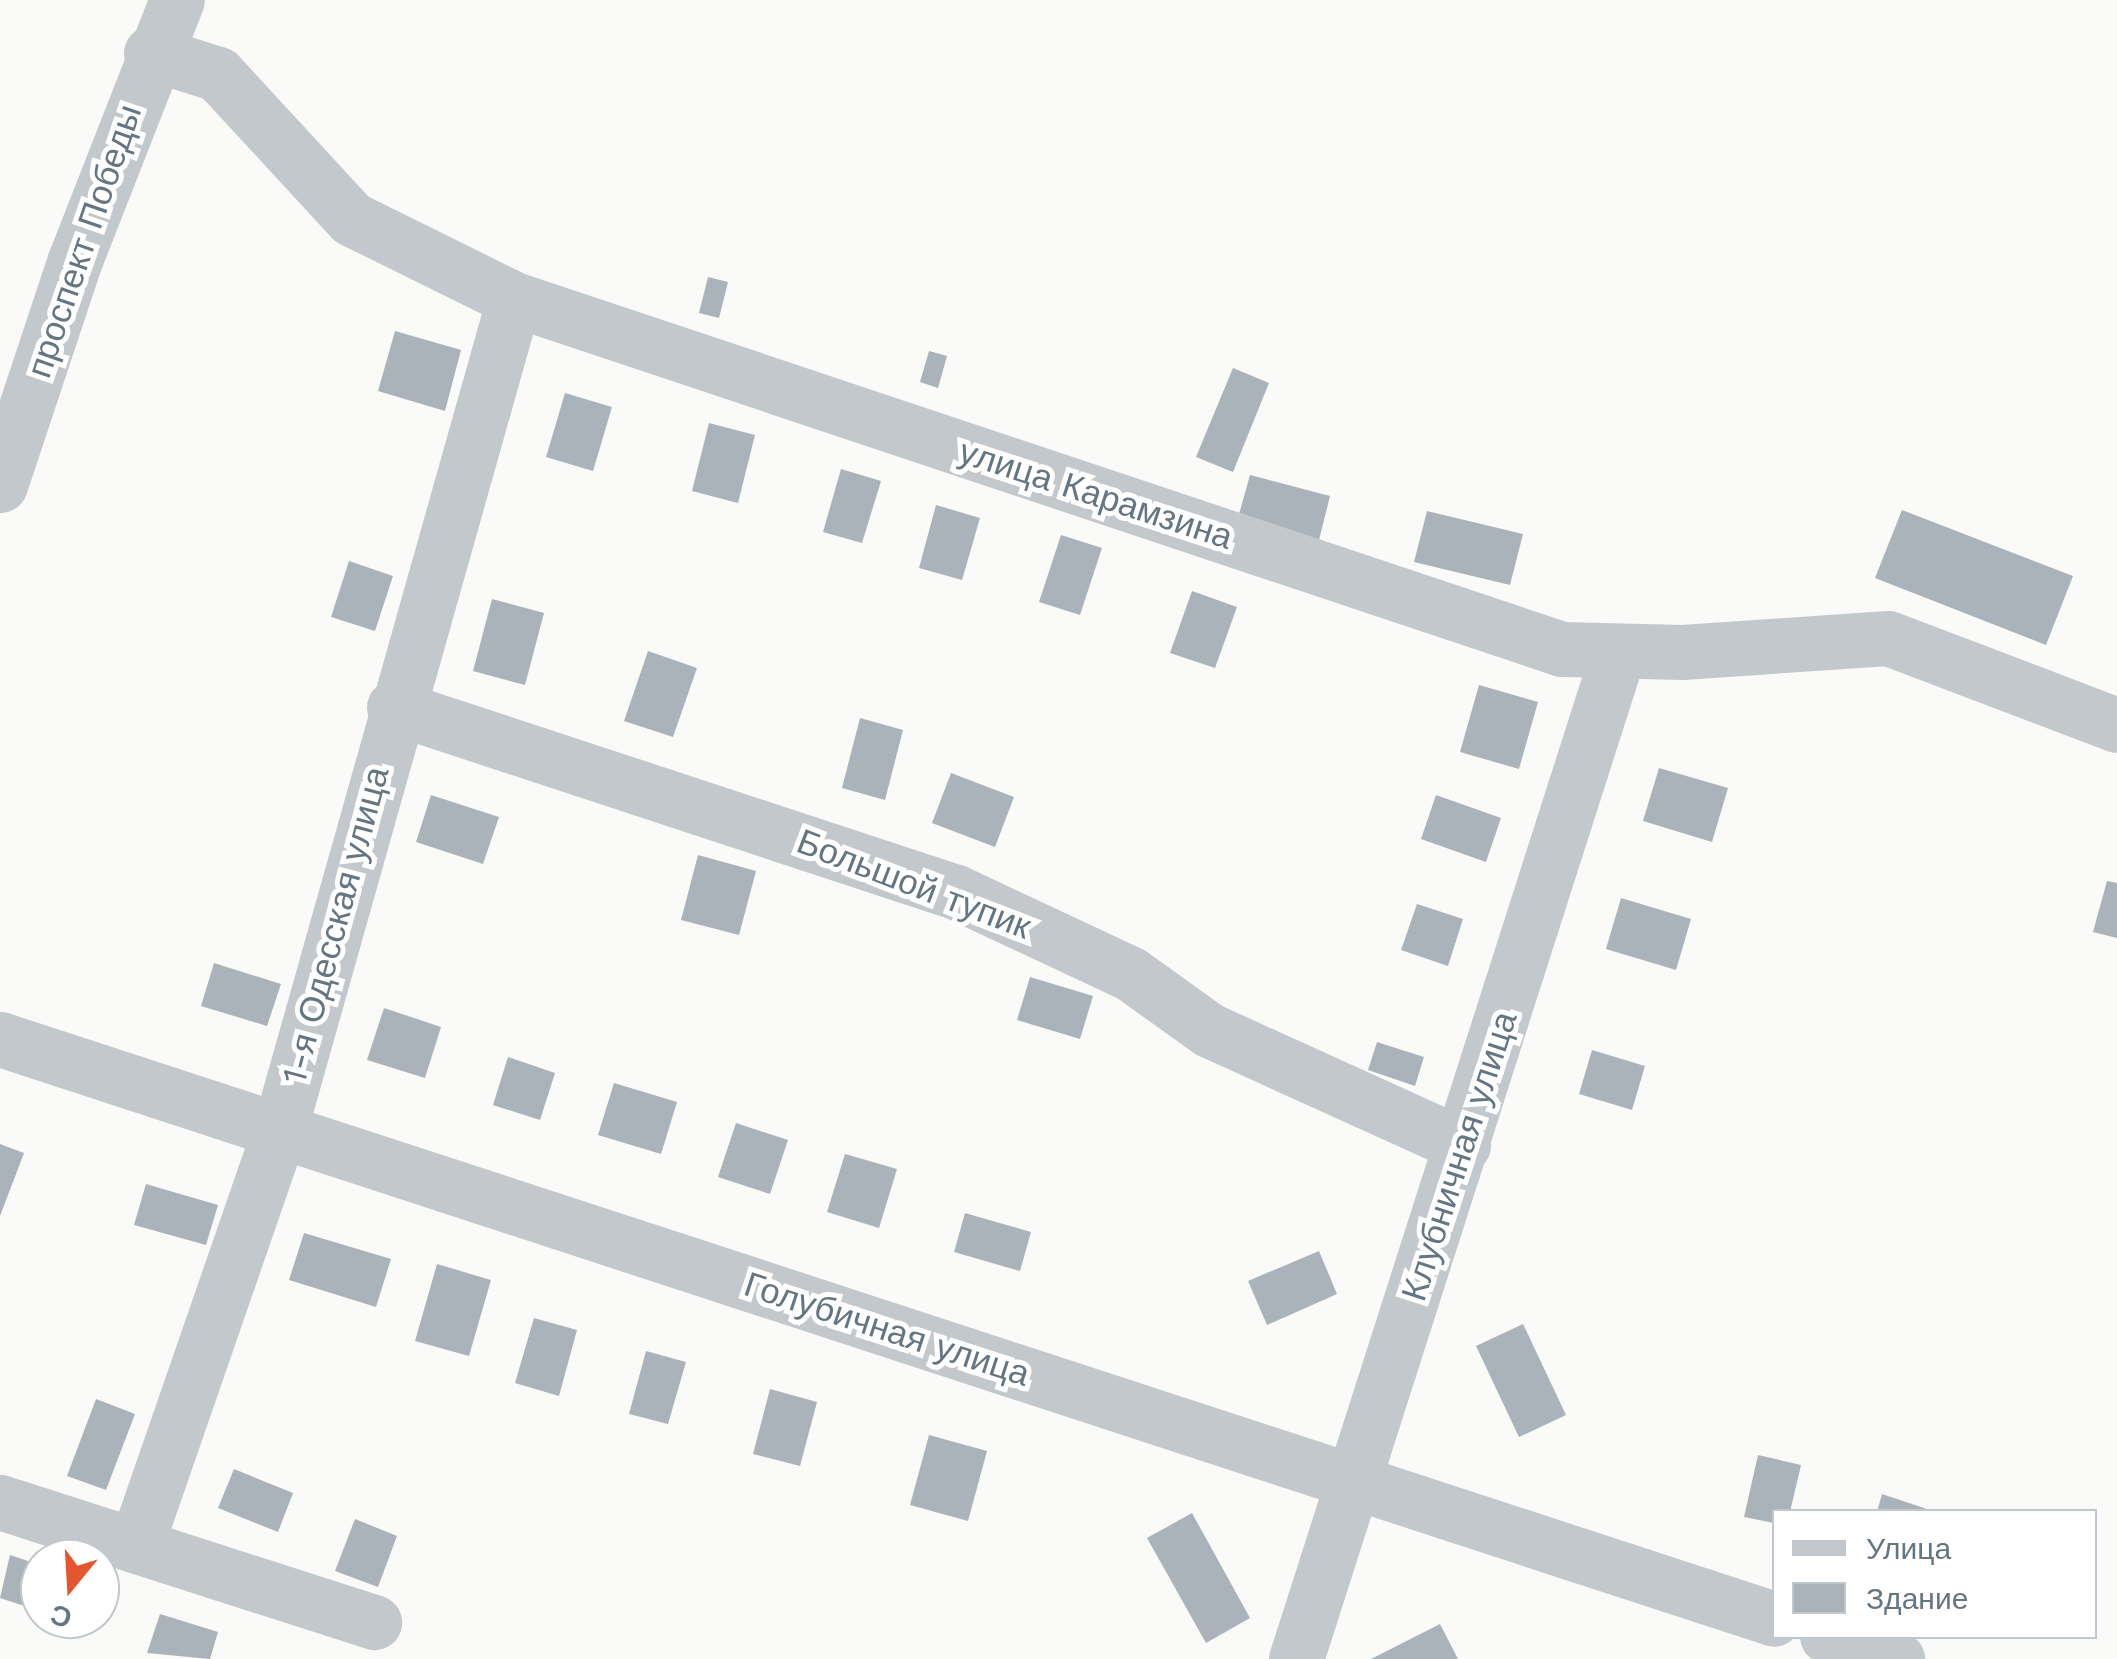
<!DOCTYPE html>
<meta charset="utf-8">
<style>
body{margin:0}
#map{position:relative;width:2117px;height:1659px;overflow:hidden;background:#fafaf8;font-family:"Work Sans",sans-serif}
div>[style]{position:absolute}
.building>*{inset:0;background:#aab3b9}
.minor>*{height:55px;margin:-27.5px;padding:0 27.5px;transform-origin:27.5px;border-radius:27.5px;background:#c3c8cc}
span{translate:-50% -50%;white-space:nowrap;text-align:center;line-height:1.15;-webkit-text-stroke:10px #fff;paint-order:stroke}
.street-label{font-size:35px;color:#657683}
.legend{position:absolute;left:1772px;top:1509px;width:325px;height:130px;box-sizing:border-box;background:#fff;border:2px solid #c1c8cd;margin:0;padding:12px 18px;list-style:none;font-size:30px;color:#657683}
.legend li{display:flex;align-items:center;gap:20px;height:50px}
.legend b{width:50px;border:2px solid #c1c8cd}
.north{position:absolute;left:20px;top:1539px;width:100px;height:100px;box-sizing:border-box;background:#fff;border:2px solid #c1c8cd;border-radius:50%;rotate:198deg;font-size:28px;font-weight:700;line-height:40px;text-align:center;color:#657683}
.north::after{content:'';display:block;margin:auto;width:35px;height:45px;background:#e4572e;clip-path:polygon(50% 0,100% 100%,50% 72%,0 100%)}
</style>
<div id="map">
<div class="building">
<i style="clip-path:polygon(708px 277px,728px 282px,719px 318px,699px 313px)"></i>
<i style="clip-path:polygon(395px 331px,461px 350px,445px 411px,378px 391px)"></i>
<i style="clip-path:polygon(929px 351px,947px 356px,938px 388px,920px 382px)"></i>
<i style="clip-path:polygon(1233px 368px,1269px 383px,1233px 472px,1196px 457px)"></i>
<i style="clip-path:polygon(565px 393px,612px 407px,593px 471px,546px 457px)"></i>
<i style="clip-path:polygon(709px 423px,755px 435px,738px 503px,692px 491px)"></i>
<i style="clip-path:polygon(841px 469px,881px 481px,862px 543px,823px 532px)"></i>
<i style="clip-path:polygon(1250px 475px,1330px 496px,1319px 540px,1238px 518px)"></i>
<i style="clip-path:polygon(936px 505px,980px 518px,962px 580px,919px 568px)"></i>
<i style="clip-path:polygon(1902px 510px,2073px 576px,2046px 645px,1875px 578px)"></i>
<i style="clip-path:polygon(1427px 511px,1523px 534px,1510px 585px,1414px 562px)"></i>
<i style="clip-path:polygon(1061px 535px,1102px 548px,1080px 615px,1039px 602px)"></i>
<i style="clip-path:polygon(349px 561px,393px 576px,375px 631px,331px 617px)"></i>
<i style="clip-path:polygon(1192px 591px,1237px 607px,1215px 668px,1170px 653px)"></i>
<i style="clip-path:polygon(492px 599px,544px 613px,525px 685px,473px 671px)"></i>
<i style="clip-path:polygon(648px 651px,697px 668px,673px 737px,624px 721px)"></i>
<i style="clip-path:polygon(1479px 685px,1538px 702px,1519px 769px,1460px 752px)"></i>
<i style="clip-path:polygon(860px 718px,903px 730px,885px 800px,842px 788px)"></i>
<i style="clip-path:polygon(1659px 768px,1728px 788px,1712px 842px,1643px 821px)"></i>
<i style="clip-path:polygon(951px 773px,1014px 797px,995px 847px,932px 823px)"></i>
<i style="clip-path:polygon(431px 795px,499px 817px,483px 864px,416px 842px)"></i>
<i style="clip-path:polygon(1436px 795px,1501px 818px,1486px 862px,1421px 839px)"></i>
<i style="clip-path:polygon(698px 855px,756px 871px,739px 935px,681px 920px)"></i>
<i style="clip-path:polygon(2107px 881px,2117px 883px,2117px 938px,2093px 932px)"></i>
<i style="clip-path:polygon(1621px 898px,1691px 919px,1676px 970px,1606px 949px)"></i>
<i style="clip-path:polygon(1417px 904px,1463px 919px,1448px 966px,1401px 950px)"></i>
<i style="clip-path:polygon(214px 963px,281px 984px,267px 1026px,201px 1006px)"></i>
<i style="clip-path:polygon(1030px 977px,1093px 996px,1080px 1039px,1017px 1020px)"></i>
<i style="clip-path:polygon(384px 1008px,441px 1027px,425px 1078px,367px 1060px)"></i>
<i style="clip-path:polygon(1377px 1042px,1424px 1057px,1415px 1086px,1368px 1070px)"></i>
<i style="clip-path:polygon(1592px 1050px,1645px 1066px,1632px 1110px,1579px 1094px)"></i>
<i style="clip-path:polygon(508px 1057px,555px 1073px,540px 1120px,493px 1105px)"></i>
<i style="clip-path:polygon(614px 1083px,677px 1102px,661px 1154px,598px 1135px)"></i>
<i style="clip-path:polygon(736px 1123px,788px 1140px,770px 1194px,718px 1177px)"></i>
<i style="clip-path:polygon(0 1144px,24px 1153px,0 1216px)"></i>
<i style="clip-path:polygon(845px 1154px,897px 1169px,879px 1228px,827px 1212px)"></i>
<i style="clip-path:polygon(146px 1184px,218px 1205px,206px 1245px,134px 1225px)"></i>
<i style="clip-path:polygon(965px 1213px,1031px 1232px,1020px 1271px,954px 1252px)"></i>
<i style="clip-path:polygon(304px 1233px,391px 1259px,376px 1307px,289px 1280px)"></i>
<i style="clip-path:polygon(1319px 1251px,1337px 1294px,1267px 1325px,1248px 1281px)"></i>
<i style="clip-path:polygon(437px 1264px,491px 1280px,469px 1356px,415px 1341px)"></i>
<i style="clip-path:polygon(534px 1318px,577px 1330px,559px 1396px,515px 1383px)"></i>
<i style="clip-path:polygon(1523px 1324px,1566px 1415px,1519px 1437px,1476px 1346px)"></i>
<i style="clip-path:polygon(646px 1351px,686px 1362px,668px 1424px,629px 1414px)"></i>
<i style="clip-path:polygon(770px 1389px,817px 1402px,800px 1466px,753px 1454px)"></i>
<i style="clip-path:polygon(96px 1399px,135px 1414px,106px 1490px,67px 1476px)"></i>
<i style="clip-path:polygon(929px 1435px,987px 1451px,968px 1521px,910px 1505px)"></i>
<i style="clip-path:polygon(1758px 1455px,1801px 1465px,1790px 1512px,1774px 1512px,1774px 1523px,1744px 1517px)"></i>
<i style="clip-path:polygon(234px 1469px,293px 1493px,278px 1532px,218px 1508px)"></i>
<i style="clip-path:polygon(1882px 1494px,1933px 1511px,1932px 1512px,1877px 1512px)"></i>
<i style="clip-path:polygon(1192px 1513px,1250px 1618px,1206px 1643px,1147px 1538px)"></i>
<i style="clip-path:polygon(355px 1519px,397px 1536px,378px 1587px,335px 1571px)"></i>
<i style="clip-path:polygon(10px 1555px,40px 1565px,40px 1611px,0 1598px)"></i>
<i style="clip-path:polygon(160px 1614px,218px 1632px,210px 1659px,147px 1653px)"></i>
<i style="clip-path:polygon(1440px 1624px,1458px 1659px,1371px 1659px)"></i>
</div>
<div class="minor">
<i style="left:151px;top:53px;width:70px;rotate:17.4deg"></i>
<i style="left:218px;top:74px;width:197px;rotate:47.3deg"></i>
<i style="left:352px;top:219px;width:181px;rotate:26.3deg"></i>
<i style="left:514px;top:299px;width:1105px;rotate:18.47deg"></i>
<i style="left:1562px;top:649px;width:120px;rotate:1.4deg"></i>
<i style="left:1682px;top:652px;width:206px;rotate:-3.9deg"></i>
<i style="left:1888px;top:638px;width:245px;rotate:20.8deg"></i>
<i style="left:0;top:485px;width:237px;rotate:-71.6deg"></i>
<i style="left:75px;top:260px;width:279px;rotate:-68.6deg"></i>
<i style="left:394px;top:707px;width:592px;rotate:18.22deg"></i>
<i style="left:956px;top:892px;width:193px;rotate:25.1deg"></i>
<i style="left:1131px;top:974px;width:96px;rotate:35.7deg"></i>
<i style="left:1209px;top:1030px;width:279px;rotate:24.4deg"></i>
<i style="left:0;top:1039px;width:1866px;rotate:18.1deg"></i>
<i style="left:0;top:1502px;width:393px;rotate:17.8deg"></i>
<i style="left:136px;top:1545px;width:441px;rotate:-70.9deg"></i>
<i style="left:280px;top:1128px;width:861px;rotate:-74.24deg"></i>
<i style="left:1827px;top:1636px;width:74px;rotate:18.2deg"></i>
<i style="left:1296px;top:1659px;width:1056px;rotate:-72.25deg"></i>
</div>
<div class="street-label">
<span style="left:84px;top:241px;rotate:-71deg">проспект Победы</span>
<span style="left:1096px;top:494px;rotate:18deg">улица Карамзина</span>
<span style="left:914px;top:884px;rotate:21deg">Большой тупик</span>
<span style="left:335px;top:925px;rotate:-75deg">1-я Одесская улица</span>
<span style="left:1459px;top:1156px;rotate:-72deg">Клубничная улица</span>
<span style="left:887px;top:1329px;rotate:18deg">Голубичная улица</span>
</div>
<ul class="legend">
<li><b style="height:12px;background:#c3c8cc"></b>Улица</li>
<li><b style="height:28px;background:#aab3b9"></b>Здание</li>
</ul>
<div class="north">С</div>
</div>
